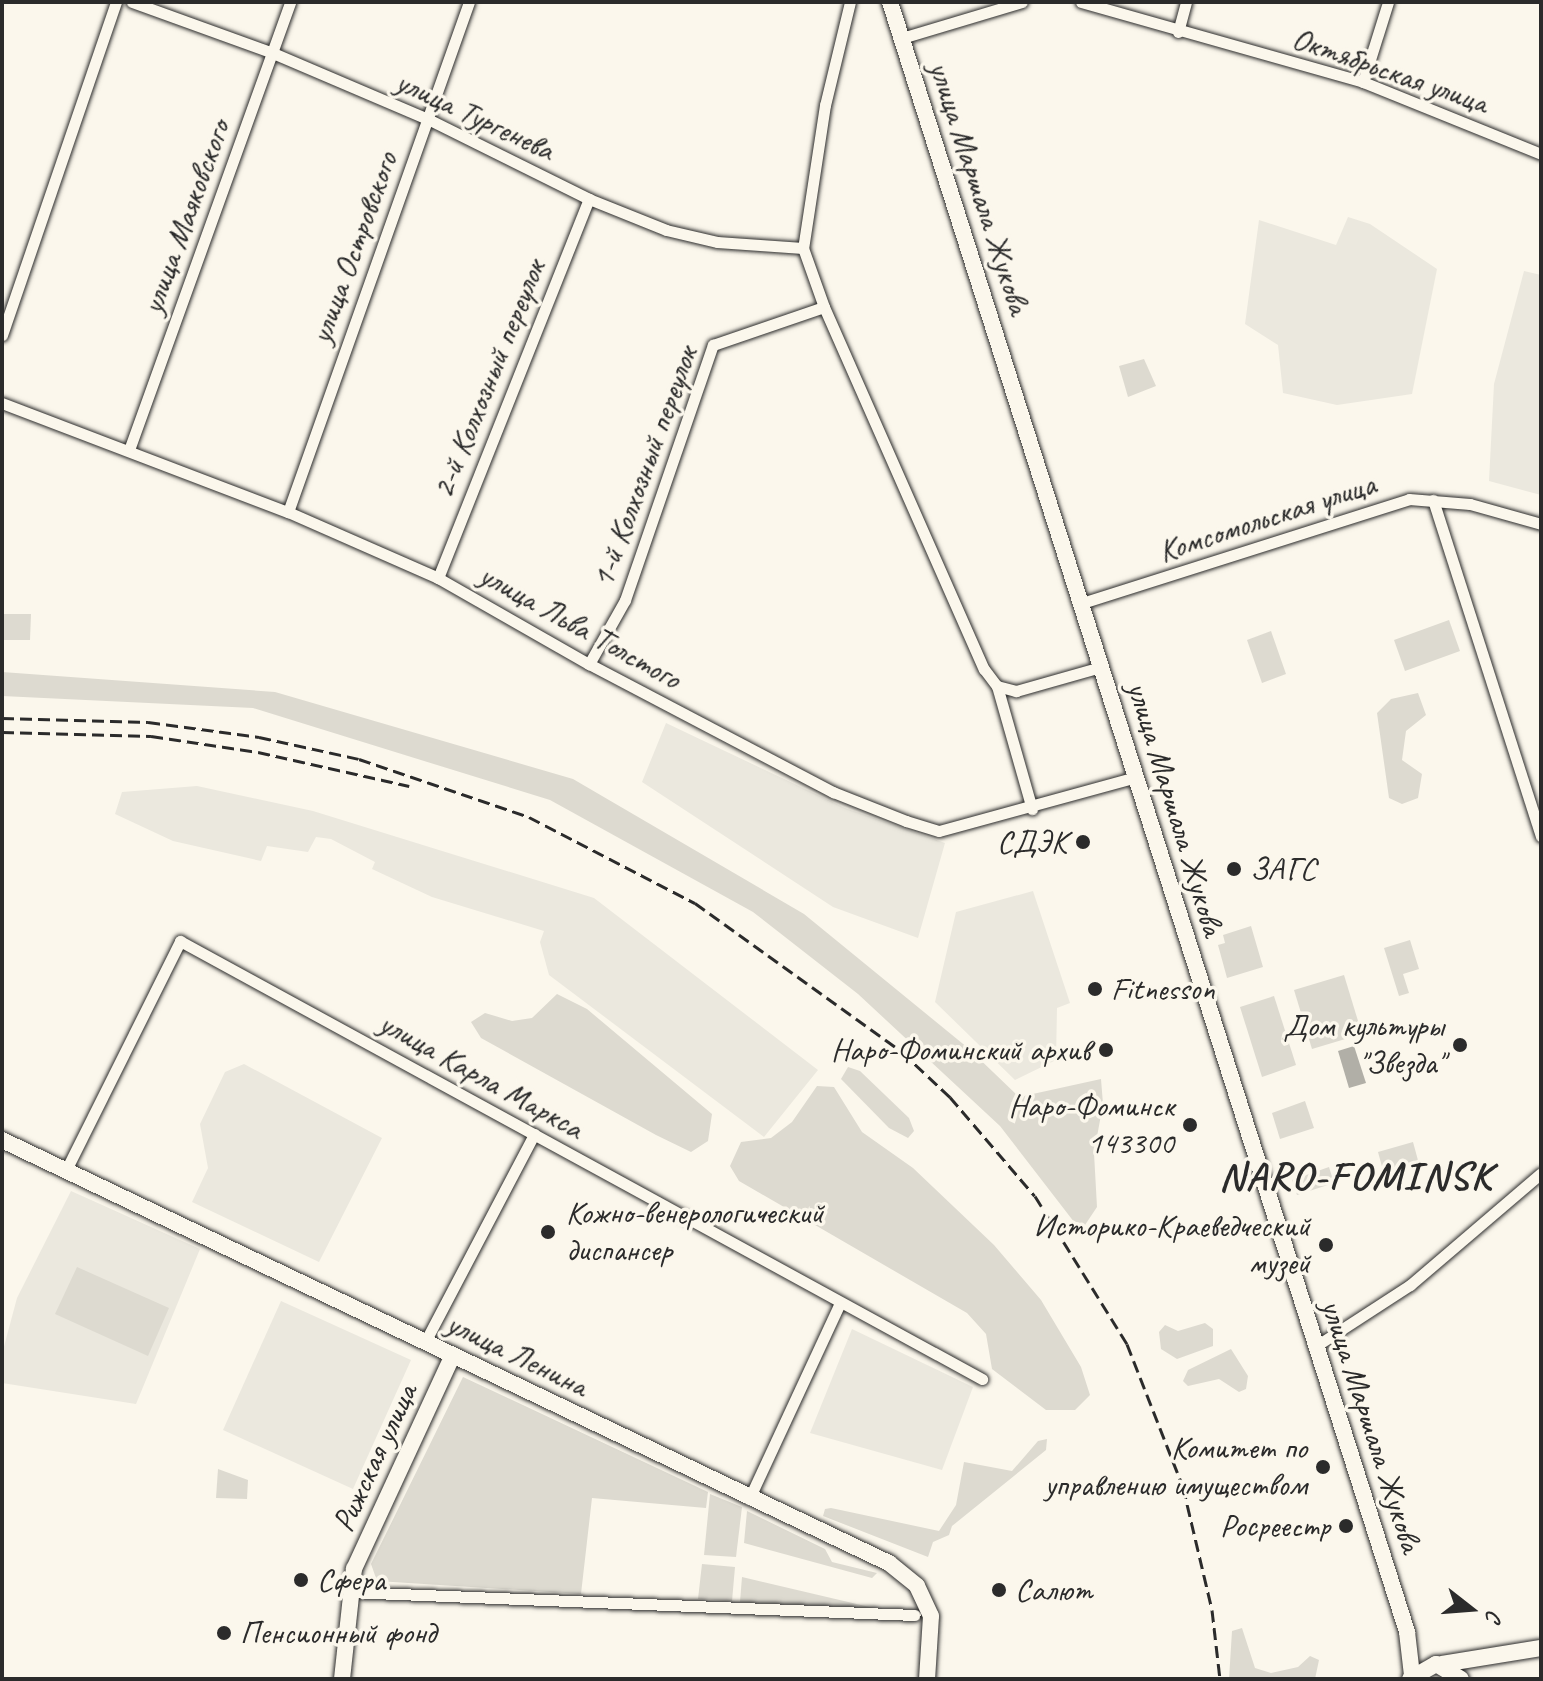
<!DOCTYPE html>
<meta charset="utf-8">
<style>
body{margin:0}
#map{position:relative;width:1543px;height:1681px;overflow:hidden;background:#fbf7ec;font-family:Caveat,sans-serif}
div>[style]{position:absolute}
.built>*{inset:0;background:#ebe8de}
.green>*{inset:0;background:#dddad0}
.water>*{inset:0;background:#b1afa7}
.roads{filter:drop-shadow(0 0 2px #2b2b2b) drop-shadow(0 0 2px #2b2b2b)}
.street>*{height:11px;margin:-5.5px;padding:0 5.5px;transform-origin:5.5px;border-radius:5.5px;background:#fbf7ec}
.secondary>*{height:16px;margin:-8px;padding:0 8px;transform-origin:8px;border-radius:8px;background:#fbf7ec}
.rail>*{height:3px;margin-top:-1.5px;transform-origin:0;background:repeating-linear-gradient(90deg,#2b2b2b 0 12px,transparent 0 18px)}
.dots>*{width:22px;height:22px;translate:-50% -50%;box-sizing:border-box;border:4px solid #fbf7ec;border-radius:50%}
span{translate:-50% -50%;white-space:nowrap;text-align:center;line-height:1.15;-webkit-text-stroke:7px #fbf7ec;paint-order:stroke}
.street-label{font-size:32px;color:#2b2b2b}
.poi-label{font-size:32px;color:#2b2b2b}
.right{translate:-100% -50%;text-align:right}
.left{translate:0 -50%;text-align:left}
.district-label{font-size:40px;color:#2b2b2b;font-weight:700;letter-spacing:2px}
.frame{position:absolute;inset:0;border:4px solid #2b2b2b;pointer-events:none}
.north{position:absolute;left:1431px;top:1569px;width:80px;height:80px;-webkit-text-stroke:6px #fbf7ec;paint-order:stroke;rotate:107deg;font-size:22px;font-weight:700;line-height:32px;text-align:center;color:#2b2b2b}
.north::after{content:'';display:block;margin:auto;width:28px;height:36px;background:#2b2b2b;clip-path:polygon(50% 0,100% 100%,50% 72%,0 100%)}
</style>
<div id="map">
<div class="built">
<i style="clip-path:polygon(1348px 217px,1370px 224px,1437px 269px,1412px 394px,1337px 405px,1283px 393px,1278px 345px,1245px 324px,1259px 220px,1336px 245px)"></i>
<i style="clip-path:polygon(1524px 271px,1541px 275px,1541px 495px,1489px 481px,1494px 384px)"></i>
<i style="clip-path:polygon(666px 723px,845px 808px,945px 843px,918px 938px,833px 907px,642px 782px)"></i>
<i style="clip-path:polygon(197px 786px,313px 811px,594px 898px,818px 1070px,764px 1137px,549px 975px,540px 942px,544px 931px,432px 897px,372px 869px,375px 862px,331px 839px,316px 837px,308px 852px,267px 846px,261px 861px,173px 841px,115px 814px,122px 792px)"></i>
<i style="clip-path:polygon(1033px 891px,1070px 1003px,1057px 1008px,1056px 1060px,1015px 1080px,935px 1002px,956px 912px)"></i>
<i style="clip-path:polygon(244px 1064px,382px 1138px,319px 1262px,192px 1202px,208px 1168px,200px 1124px,225px 1072px)"></i>
<i style="clip-path:polygon(71px 1191px,200px 1249px,136px 1404px,2px 1383px,2px 1354px,17px 1298px)"></i>
<i style="clip-path:polygon(281px 1301px,411px 1360px,353px 1489px,223px 1430px)"></i>
<i style="clip-path:polygon(852px 1329px,973px 1387px,942px 1470px,810px 1433px)"></i>
</div>
<div class="green">
<i style="clip-path:polygon(1144px 359px,1156px 386px,1128px 397px,1119px 366px)"></i>
<i style="clip-path:polygon(2px 614px,31px 614px,30px 640px,2px 640px)"></i>
<i style="clip-path:polygon(1449px 620px,1460px 651px,1405px 671px,1394px 640px)"></i>
<i style="clip-path:polygon(1271px 631px,1286px 674px,1262px 683px,1247px 640px)"></i>
<i style="clip-path:polygon(2px 672px,275px 692px,573px 779px,804px 914px,968px 1048px,1019px 1097px,1101px 1079px,1103px 1104px,1094px 1153px,1097px 1207px,1081px 1231px,1000px 1126px,858px 994px,753px 912px,550px 800px,253px 708px,2px 696px)"></i>
<i style="clip-path:polygon(1418px 693px,1426px 715px,1406px 731px,1402px 760px,1422px 774px,1418px 798px,1402px 804px,1389px 798px,1377px 713px,1391px 699px)"></i>
<i style="clip-path:polygon(1251px 926px,1263px 967px,1227px 978px,1218px 945px,1225px 943px,1223px 935px)"></i>
<i style="clip-path:polygon(1410px 940px,1419px 969px,1403px 974px,1409px 993px,1399px 996px,1384px 948px)"></i>
<i style="clip-path:polygon(1344px 975px,1362px 1034px,1312px 1049px,1294px 990px)"></i>
<i style="clip-path:polygon(557px 994px,587px 1009px,712px 1114px,708px 1141px,691px 1152px,656px 1135px,481px 1038px,471px 1022px,485px 1013px,512px 1021px,532px 1018px)"></i>
<i style="clip-path:polygon(1274px 996px,1296px 1065px,1262px 1077px,1240px 1007px)"></i>
<i style="clip-path:polygon(848px 1067px,860px 1071px,909px 1118px,914px 1131px,908px 1138px,889px 1128px,841px 1079px)"></i>
<i style="clip-path:polygon(817px 1086px,834px 1087px,862px 1132px,913px 1168px,994px 1245px,1041px 1300px,1081px 1367px,1090px 1395px,1075px 1410px,1046px 1410px,992px 1369px,986px 1334px,967px 1313px,739px 1181px,730px 1166px,741px 1142px,771px 1138px,792px 1122px)"></i>
<i style="clip-path:polygon(1305px 1101px,1314px 1128px,1280px 1139px,1272px 1113px)"></i>
<i style="clip-path:polygon(1413px 1142px,1419px 1164px,1384px 1174px,1378px 1152px)"></i>
<i style="clip-path:polygon(1329px 1167px,1334px 1183px,1297px 1195px,1292px 1180px)"></i>
<i style="clip-path:polygon(77px 1267px,169px 1308px,148px 1356px,55px 1314px)"></i>
<i style="clip-path:polygon(1205px 1323px,1213px 1329px,1213px 1346px,1177px 1359px,1161px 1349px,1159px 1332px,1165px 1325px,1178px 1331px)"></i>
<i style="clip-path:polygon(1231px 1349px,1248px 1376px,1246px 1389px,1239px 1392px,1219px 1379px,1188px 1386px,1183px 1381px,1188px 1370px)"></i>
<i style="clip-path:polygon(463px 1377px,708px 1492px,706px 1508px,592px 1498px,581px 1594px,377px 1581px,371px 1564px)"></i>
<i style="clip-path:polygon(1047px 1439px,1046px 1450px,952px 1526px,949px 1535px,933px 1542px,928px 1557px,823px 1516px,825px 1509px,831px 1508px,939px 1531px,956px 1505px,964px 1462px,1012px 1471px,1038px 1441px)"></i>
<i style="clip-path:polygon(218px 1469px,248px 1480px,247px 1499px,216px 1498px)"></i>
<i style="clip-path:polygon(710px 1494px,742px 1507px,736px 1557px,704px 1555px)"></i>
<i style="clip-path:polygon(747px 1511px,825px 1549px,832px 1562px,877px 1573px,872px 1578px,744px 1543px)"></i>
<i style="clip-path:polygon(702px 1564px,735px 1567px,732px 1601px,698px 1599px)"></i>
<i style="clip-path:polygon(742px 1577px,878px 1609px,740px 1602px)"></i>
<i style="clip-path:polygon(1242px 1628px,1255px 1668px,1271px 1673px,1298px 1667px,1310px 1656px,1319px 1660px,1315px 1679px,1229px 1679px,1232px 1631px)"></i>
</div>
<div class="water">
<i style="clip-path:polygon(1354px 1046px,1366px 1083px,1349px 1088px,1338px 1051px)"></i>
</div>
<div class="roads">
<div class="street">
<i style="left:132px;top:2px;width:150px;rotate:19.9deg"></i>
<i style="left:273px;top:53px;width:168px;rotate:23.1deg"></i>
<i style="left:428px;top:119px;width:180px;rotate:26.4deg"></i>
<i style="left:589px;top:199px;width:83px;rotate:21.9deg"></i>
<i style="left:666px;top:230px;width:52px;rotate:13.2deg"></i>
<i style="left:717px;top:242px;width:86px;rotate:4deg"></i>
<i style="left:850px;top:2px;width:106px;rotate:103.6deg"></i>
<i style="left:825px;top:105px;width:145px;rotate:98.7deg"></i>
<i style="left:803px;top:248px;width:63px;rotate:70.4deg"></i>
<i style="left:824px;top:307px;width:396px;rotate:66.2deg"></i>
<i style="left:984px;top:669px;width:21px;rotate:53deg"></i>
<i style="left:997px;top:686px;width:20px;rotate:15deg"></i>
<i style="left:1016px;top:691px;width:88px;rotate:-15.8deg"></i>
<i style="left:1081px;top:2px;width:293px;rotate:15.8deg"></i>
<i style="left:1363px;top:82px;width:192px;rotate:22deg"></i>
<i style="left:1178px;top:32px;width:31px;rotate:-75deg"></i>
<i style="left:902px;top:38px;width:125px;rotate:-16.7deg"></i>
<i style="left:1363px;top:82px;width:84px;rotate:-72.6deg"></i>
<i style="left:2px;top:335px;width:352px;rotate:-71.1deg"></i>
<i style="left:2px;top:403px;width:306px;rotate:20.9deg"></i>
<i style="left:288px;top:512px;width:164px;rotate:23.7deg"></i>
<i style="left:438px;top:578px;width:174px;rotate:29.7deg"></i>
<i style="left:589px;top:664px;width:276px;rotate:27.7deg"></i>
<i style="left:833px;top:792px;width:79px;rotate:21.7deg"></i>
<i style="left:906px;top:821px;width:34px;rotate:17deg"></i>
<i style="left:939px;top:831px;width:204px;rotate:-15.3deg"></i>
<i style="left:129px;top:450px;width:476px;rotate:-70.2deg"></i>
<i style="left:1433px;top:500px;width:353px;rotate:72.2deg"></i>
<i style="left:288px;top:512px;width:541px;rotate:-70.46deg"></i>
<i style="left:438px;top:578px;width:408px;rotate:-68.3deg"></i>
<i style="left:1082px;top:603px;width:343px;rotate:-17.6deg"></i>
<i style="left:1409px;top:499px;width:61px;rotate:4.7deg"></i>
<i style="left:1470px;top:504px;width:74px;rotate:15.7deg"></i>
<i style="left:589px;top:664px;width:73px;rotate:-60.6deg"></i>
<i style="left:625px;top:600px;width:270px;rotate:-71deg"></i>
<i style="left:713px;top:345px;width:117px;rotate:-18.9deg"></i>
<i style="left:997px;top:686px;width:128px;rotate:74.1deg"></i>
<i style="left:66px;top:1170px;width:256px;rotate:-63.5deg"></i>
<i style="left:180px;top:941px;width:914px;rotate:28.64deg"></i>
<i style="left:425px;top:1342px;width:235px;rotate:-62.3deg"></i>
<i style="left:1316px;top:1346px;width:112px;rotate:-33deg"></i>
<i style="left:1410px;top:1285px;width:172px;rotate:-40.5deg"></i>
<i style="left:749px;top:1499px;width:214px;rotate:-65.1deg"></i>
<i style="left:349px;top:1592px;width:566px;rotate:2.33deg"></i>
</div>
<div class="secondary">
<i style="left:890px;top:2px;width:1710px;rotate:72.4deg"></i>
<i style="left:1407px;top:1632px;width:43px;rotate:83.4deg"></i>
<i style="left:2px;top:1140px;width:983px;rotate:25.5deg"></i>
<i style="left:889px;top:1563px;width:36px;rotate:39deg"></i>
<i style="left:917px;top:1586px;width:33px;rotate:65deg"></i>
<i style="left:931px;top:1616px;width:63px;rotate:93.6deg"></i>
<i style="left:1442px;top:1664px;width:100px;rotate:-9.2deg"></i>
<i style="left:342px;top:1679px;width:111px;rotate:-83.8deg"></i>
<i style="left:354px;top:1569px;width:234px;rotate:-65.2deg"></i>
<i style="left:1410px;top:1679px;width:30px;rotate:-30deg"></i>
<i style="left:1436px;top:1664px;width:29px;rotate:31deg"></i>
</div>
</div>
<div class="rail">
<i style="left:2px;top:718px;width:146px;rotate:1.6deg"></i>
<i style="left:148px;top:722px;width:112px;rotate:7.7deg"></i>
<i style="left:259px;top:737px;width:102px;rotate:12.4deg"></i>
<i style="left:359px;top:759px;width:180px;rotate:18.8deg"></i>
<i style="left:529px;top:817px;width:187px;rotate:27.4deg"></i>
<i style="left:695px;top:903px;width:255px;rotate:35.7deg"></i>
<i style="left:902px;top:1052px;width:66px;rotate:43.2deg"></i>
<i style="left:950px;top:1097px;width:130px;rotate:49.4deg"></i>
<i style="left:1035px;top:1196px;width:174px;rotate:58.1deg"></i>
<i style="left:1127px;top:1344px;width:154px;rotate:68.6deg"></i>
<i style="left:1183px;top:1487px;width:126px;rotate:76.7deg"></i>
<i style="left:1212px;top:1610px;width:69px;rotate:83.4deg"></i>
<i style="left:2px;top:732px;width:149px;rotate:1.5deg"></i>
<i style="left:151px;top:736px;width:108px;rotate:8.5deg"></i>
<i style="left:258px;top:752px;width:155px;rotate:12.7deg"></i>
</div>
<div class="dots">
<i style="left:1083px;top:842px;background:#2b2b2b"></i>
<i style="left:1234px;top:869px;background:#2b2b2b"></i>
<i style="left:1095px;top:989px;background:#2b2b2b"></i>
<i style="left:1460px;top:1045px;background:#2b2b2b"></i>
<i style="left:1106px;top:1050px;background:#2b2b2b"></i>
<i style="left:1190px;top:1125px;background:#2b2b2b"></i>
<i style="left:548px;top:1232px;background:#2b2b2b"></i>
<i style="left:1326px;top:1245px;background:#2b2b2b"></i>
<i style="left:1323px;top:1467px;background:#2b2b2b"></i>
<i style="left:1346px;top:1526px;background:#2b2b2b"></i>
<i style="left:301px;top:1580px;background:#2b2b2b"></i>
<i style="left:999px;top:1590px;background:#2b2b2b"></i>
<i style="left:224px;top:1633px;background:#2b2b2b"></i>
</div>
<div class="street-label">
<span style="left:1390px;top:71px;rotate:19deg">Октябрьская улица</span>
<span style="left:475px;top:116px;rotate:25deg">улица Тургенева</span>
<span style="left:979px;top:188px;rotate:72deg">улица Маршала Жукова</span>
<span style="left:186px;top:217px;rotate:-70deg">улица Маяковского</span>
<span style="left:354px;top:248px;rotate:-70deg">улица Островского</span>
<span style="left:489px;top:379px;rotate:-68deg">2-й Колхозный переулок</span>
<span style="left:645px;top:467px;rotate:-70deg">1-й Колхозный переулок</span>
<span style="left:1267px;top:518px;rotate:-18deg">Комсомольская улица</span>
<span style="left:580px;top:627px;rotate:29deg">улица Льва Толстого</span>
<span style="left:1175px;top:809px;rotate:73deg">улица Маршала Жукова</span>
<span style="left:481px;top:1076px;rotate:29deg">улица Карла Маркса</span>
<span style="left:517px;top:1355px;rotate:26deg">улица Ленина</span>
<span style="left:1371px;top:1426px;rotate:72deg">улица Маршала Жукова</span>
<span style="left:375px;top:1458px;rotate:-65deg">Рижская улица</span>
</div>
<div class="poi-label">
<span class="right" style="left:1067px;top:842px">СДЭК</span>
<span class="left" style="left:1250px;top:869px">ЗАГС</span>
<span class="left" style="left:1111px;top:989px">Fitnesson</span>
<span class="right" style="left:1444px;top:1045px">Дом культуры<br>"Звезда"</span>
<span class="right" style="left:1090px;top:1050px">Наро-Фоминский архив</span>
<span class="right" style="left:1174px;top:1125px">Наро-Фоминск<br>143300</span>
<span class="left" style="left:566px;top:1232px">Кожно-венерологический<br>диспансер</span>
<span class="right" style="left:1310px;top:1245px">Историко-Краеведческий<br>музей</span>
<span class="right" style="left:1307px;top:1467px">Комитет по<br>управлению имуществом</span>
<span class="right" style="left:1330px;top:1526px">Росреестр</span>
<span class="left" style="left:317px;top:1580px">Сфера</span>
<span class="left" style="left:1015px;top:1590px">Салют</span>
<span class="left" style="left:240px;top:1633px">Пенсионный фонд</span>
</div>
<div class="district-label">
<span style="left:1356px;top:1176px">NARO-FOMINSK</span>
</div>
<div class="frame"></div>
<div class="north">С</div>
</div>
